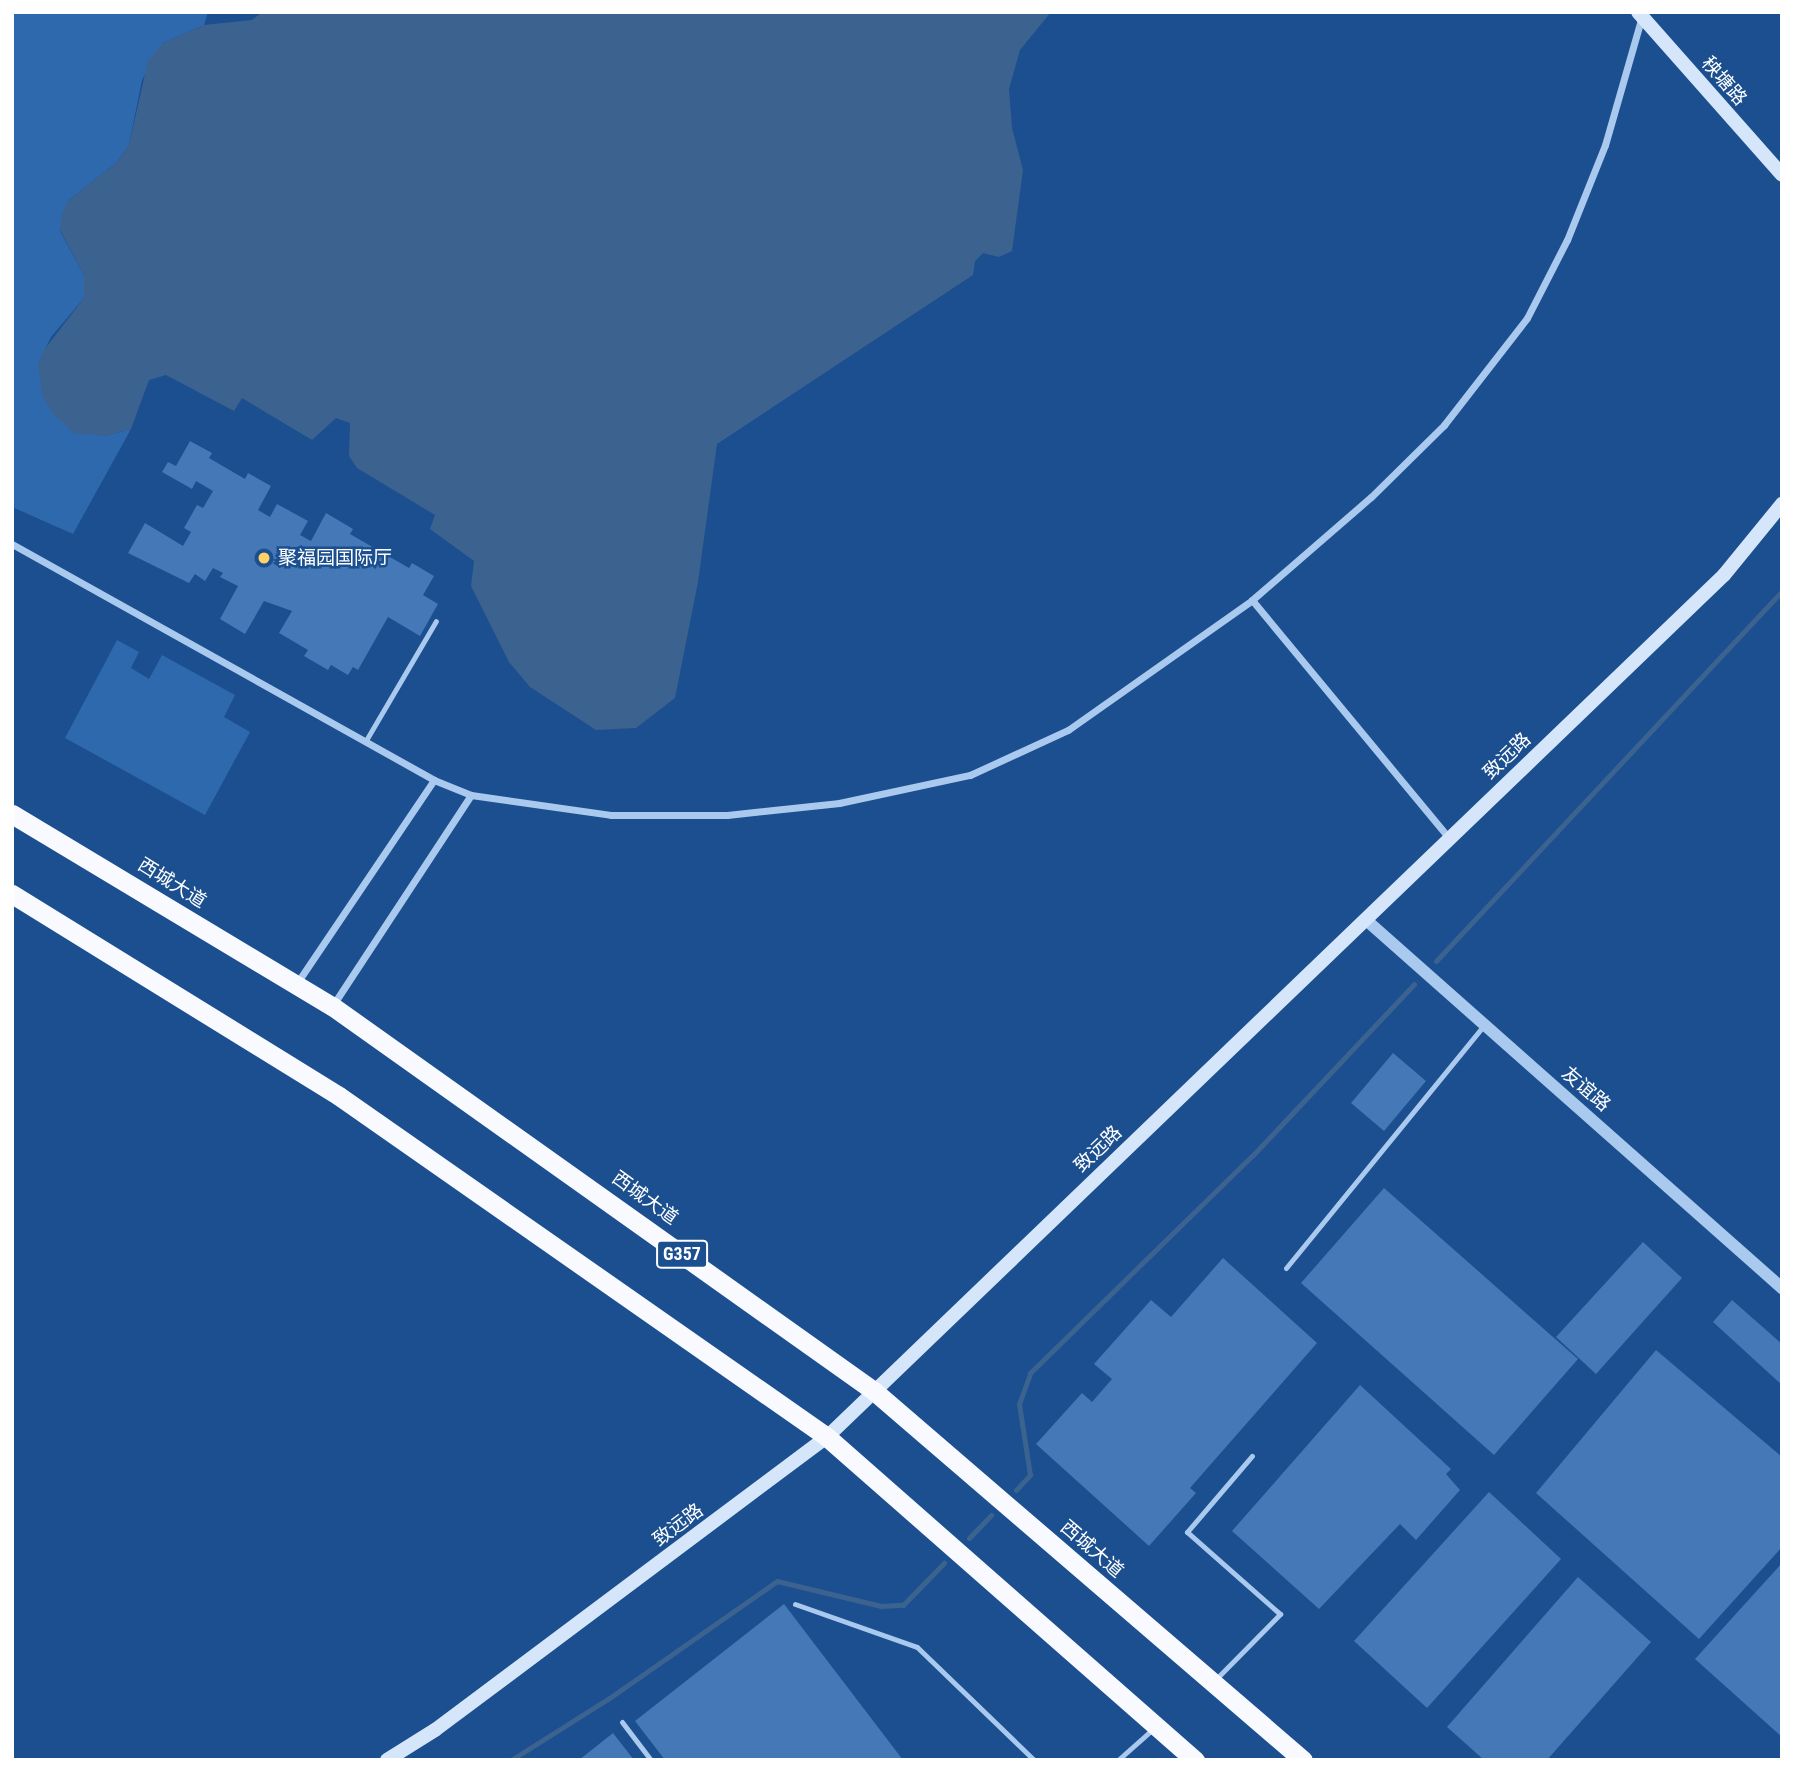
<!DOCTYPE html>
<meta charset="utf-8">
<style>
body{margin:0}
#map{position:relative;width:1794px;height:1772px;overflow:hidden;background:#1b4f8f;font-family:"Roboto Condensed","Noto Sans SC",sans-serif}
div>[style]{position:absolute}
.green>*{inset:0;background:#2e69ad}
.water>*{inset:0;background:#3c6290}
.stream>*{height:5px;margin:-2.5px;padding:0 2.5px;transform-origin:2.5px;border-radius:2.5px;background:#3c6290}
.building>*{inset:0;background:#4478b7}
.service>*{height:5px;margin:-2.5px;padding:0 2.5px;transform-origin:2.5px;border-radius:2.5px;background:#a9c9ee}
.minor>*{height:7px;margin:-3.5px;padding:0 3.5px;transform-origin:3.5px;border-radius:3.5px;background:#a9c9ee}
.tertiary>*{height:12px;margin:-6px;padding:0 6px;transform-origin:6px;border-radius:6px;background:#a9c9ee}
.secondary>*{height:14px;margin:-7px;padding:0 7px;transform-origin:7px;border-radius:7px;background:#d6e6fa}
.trunk>*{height:19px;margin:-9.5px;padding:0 9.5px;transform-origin:9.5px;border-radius:9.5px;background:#f8faff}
.dots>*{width:19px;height:19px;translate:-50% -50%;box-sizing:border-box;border:4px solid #1b4f8f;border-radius:50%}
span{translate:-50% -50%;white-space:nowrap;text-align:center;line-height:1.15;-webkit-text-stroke:5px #1b4f8f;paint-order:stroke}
.shield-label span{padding:2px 5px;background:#1b4f8f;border:2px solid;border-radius:5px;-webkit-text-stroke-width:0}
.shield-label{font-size:18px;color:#fff;font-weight:700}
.street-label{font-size:19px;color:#fff}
.poi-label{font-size:19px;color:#fff}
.left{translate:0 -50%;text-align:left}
.frame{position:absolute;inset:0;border:14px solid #fff;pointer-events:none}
</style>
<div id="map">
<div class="green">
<i style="clip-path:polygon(12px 12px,208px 12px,204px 25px,163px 43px,142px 80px,129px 145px,117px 162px,68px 201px,60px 231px,84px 275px,84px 298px,51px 337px,38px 364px,105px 436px,131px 429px,73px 534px,12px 507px)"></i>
<i style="clip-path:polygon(117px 640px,139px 652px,131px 668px,149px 679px,162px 655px,235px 695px,224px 717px,250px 732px,205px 815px,65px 738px)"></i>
</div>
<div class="water">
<i style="clip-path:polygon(262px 12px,1051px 12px,1020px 50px,1009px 89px,1012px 128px,1023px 170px,1012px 251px,999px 257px,983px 253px,975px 261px,973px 275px,717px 444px,698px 582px,675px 698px,636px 728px,596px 730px,530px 687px,509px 662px,471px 586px,474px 561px,430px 529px,435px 515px,357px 468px,349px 456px,350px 423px,336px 418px,312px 440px,242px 398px,234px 411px,166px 375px,149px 380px,131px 429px,105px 436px,74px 433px,53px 414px,42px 395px,38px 364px,44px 350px,84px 298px,84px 275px,60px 230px,62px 213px,68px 201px,117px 162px,129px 145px,148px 61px,163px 43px,204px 25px,252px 20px)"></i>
</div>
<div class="stream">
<i style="left:1436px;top:961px;width:507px;rotate:-46.92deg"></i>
<i style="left:1016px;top:1490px;width:21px;rotate:-47deg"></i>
<i style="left:1030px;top:1475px;width:72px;rotate:-98.8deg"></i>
<i style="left:1019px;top:1404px;width:33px;rotate:-70deg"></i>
<i style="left:1030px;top:1373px;width:312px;rotate:-44.4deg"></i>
<i style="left:1253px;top:1155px;width:235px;rotate:-46.7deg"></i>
<i style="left:969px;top:1538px;width:32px;rotate:-46deg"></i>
<i style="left:511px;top:1760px;width:115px;rotate:-32.2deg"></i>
<i style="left:608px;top:1699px;width:206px;rotate:-34.9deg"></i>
<i style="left:777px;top:1581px;width:107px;rotate:13.5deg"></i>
<i style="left:881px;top:1606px;width:22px;rotate:-3deg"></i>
<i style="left:903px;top:1605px;width:59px;rotate:-45.7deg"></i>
</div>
<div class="building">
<i style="clip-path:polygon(190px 441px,212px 453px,209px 458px,245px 479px,248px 473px,271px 486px,258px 510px,270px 517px,277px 504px,308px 521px,300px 535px,311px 541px,326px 513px,353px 529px,350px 534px,409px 568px,412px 563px,434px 576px,423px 595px,438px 604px,420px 636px,388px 617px,358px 670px,353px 667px,348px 675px,331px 665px,328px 670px,304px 656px,308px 650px,279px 633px,292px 611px,264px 601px,245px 634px,220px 619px,238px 586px,220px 577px,223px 573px,213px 568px,205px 581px,195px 574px,189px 583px,128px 553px,145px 523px,183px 546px,191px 532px,184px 528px,197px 505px,203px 508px,213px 491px,196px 481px,192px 489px,162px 472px,168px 462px,176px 466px)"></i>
<i style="clip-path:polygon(1393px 1053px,1426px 1081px,1384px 1131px,1351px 1103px)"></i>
<i style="clip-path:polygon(1384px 1188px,1578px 1359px,1494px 1455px,1301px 1283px)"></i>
<i style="clip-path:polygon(1643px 1242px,1682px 1278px,1596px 1374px,1556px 1337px)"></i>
<i style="clip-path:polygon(1223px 1258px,1317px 1343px,1190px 1488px,1196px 1493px,1149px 1546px,1036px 1444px,1082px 1393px,1092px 1402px,1112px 1379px,1094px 1364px,1151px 1300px,1171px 1317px)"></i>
<i style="clip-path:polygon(1732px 1300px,1782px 1344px,1782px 1385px,1713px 1322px)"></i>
<i style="clip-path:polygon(1656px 1350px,1782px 1457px,1782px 1547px,1699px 1639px,1536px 1493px)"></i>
<i style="clip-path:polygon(1360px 1385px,1451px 1469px,1446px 1474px,1460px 1490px,1416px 1540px,1400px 1524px,1319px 1609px,1232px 1531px)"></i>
<i style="clip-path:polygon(1489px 1492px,1561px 1559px,1427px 1708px,1354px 1641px)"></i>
<i style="clip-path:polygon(1782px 1563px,1782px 1737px,1695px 1659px)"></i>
<i style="clip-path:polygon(1578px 1577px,1651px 1642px,1547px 1760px,1484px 1760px,1447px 1727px)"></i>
<i style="clip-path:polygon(784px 1604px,903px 1760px,665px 1760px,635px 1721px)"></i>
<i style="clip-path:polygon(613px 1733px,634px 1760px,579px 1760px)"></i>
</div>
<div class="service">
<i style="left:365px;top:742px;width:140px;rotate:-59.6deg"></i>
<i style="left:1286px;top:1268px;width:313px;rotate:-50.8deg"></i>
<i style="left:795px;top:1604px;width:129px;rotate:19.4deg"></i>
<i style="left:917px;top:1647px;width:163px;rotate:44deg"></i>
<i style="left:1215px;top:1680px;width:93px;rotate:-45.4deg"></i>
<i style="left:1280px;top:1614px;width:124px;rotate:-138.6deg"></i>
<i style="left:1187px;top:1532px;width:100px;rotate:-49.5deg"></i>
<i style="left:622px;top:1722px;width:48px;rotate:52.7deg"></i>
<i style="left:1118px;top:1760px;width:48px;rotate:-41.6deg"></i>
</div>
<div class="minor">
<i style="left:12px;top:544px;width:484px;rotate:29.2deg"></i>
<i style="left:434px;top:780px;width:40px;rotate:22deg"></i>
<i style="left:471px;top:795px;width:141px;rotate:8.1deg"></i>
<i style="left:611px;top:815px;width:116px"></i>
<i style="left:727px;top:815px;width:113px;rotate:-6.1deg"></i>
<i style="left:839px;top:803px;width:134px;rotate:-12.1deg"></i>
<i style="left:970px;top:775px;width:108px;rotate:-24.7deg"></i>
<i style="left:1068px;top:730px;width:225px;rotate:-35.2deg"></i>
<i style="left:1252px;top:600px;width:157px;rotate:-40.9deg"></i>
<i style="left:1371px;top:497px;width:103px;rotate:-44.6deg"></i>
<i style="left:1444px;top:425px;width:135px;rotate:-52.2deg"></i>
<i style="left:1527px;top:318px;width:88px;rotate:-62.9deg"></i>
<i style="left:1567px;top:240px;width:102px;rotate:-68.2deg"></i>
<i style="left:1605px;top:145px;width:134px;rotate:-74deg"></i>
<i style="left:1252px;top:600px;width:309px;rotate:50.4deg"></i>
<i style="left:297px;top:983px;width:245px;rotate:-56deg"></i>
<i style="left:333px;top:1005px;width:251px;rotate:-56.7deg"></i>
</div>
<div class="tertiary">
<i style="left:1365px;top:919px;width:557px;rotate:41.51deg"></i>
</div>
<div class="secondary">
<i style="left:1638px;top:12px;width:217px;rotate:48.5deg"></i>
<i style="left:387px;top:1760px;width:57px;rotate:-32deg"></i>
<i style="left:435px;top:1730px;width:489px;rotate:-36.8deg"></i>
<i style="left:827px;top:1437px;width:1244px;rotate:-43.86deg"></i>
<i style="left:1724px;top:575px;width:92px;rotate:-50.8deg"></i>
</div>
<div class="trunk">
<i style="left:12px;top:814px;width:373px;rotate:31deg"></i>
<i style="left:332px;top:1006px;width:665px;rotate:35.39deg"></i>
<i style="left:874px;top:1391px;width:566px;rotate:40.7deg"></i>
<i style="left:12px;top:894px;width:384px;rotate:31.7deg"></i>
<i style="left:339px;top:1096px;width:595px;rotate:34.94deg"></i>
<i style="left:827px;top:1437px;width:490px;rotate:41.3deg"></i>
</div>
<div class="dots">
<i style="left:264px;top:558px;background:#ffd166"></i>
</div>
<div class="shield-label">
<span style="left:682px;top:1254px">G357</span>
</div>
<div class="street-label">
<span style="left:1724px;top:81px;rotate:49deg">秧塘路</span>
<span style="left:1507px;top:756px;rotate:-44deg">致远路</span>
<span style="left:172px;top:883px;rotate:32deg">西城大道</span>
<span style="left:1586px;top:1089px;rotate:41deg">友谊路</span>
<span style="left:1098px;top:1149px;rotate:-44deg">致远路</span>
<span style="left:645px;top:1198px;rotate:36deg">西城大道</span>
<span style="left:678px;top:1525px;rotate:-37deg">致远路</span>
<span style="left:1092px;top:1549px;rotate:41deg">西城大道</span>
</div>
<div class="poi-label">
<span class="left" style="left:278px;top:558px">聚福园国际厅</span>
</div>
<div class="frame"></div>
</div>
